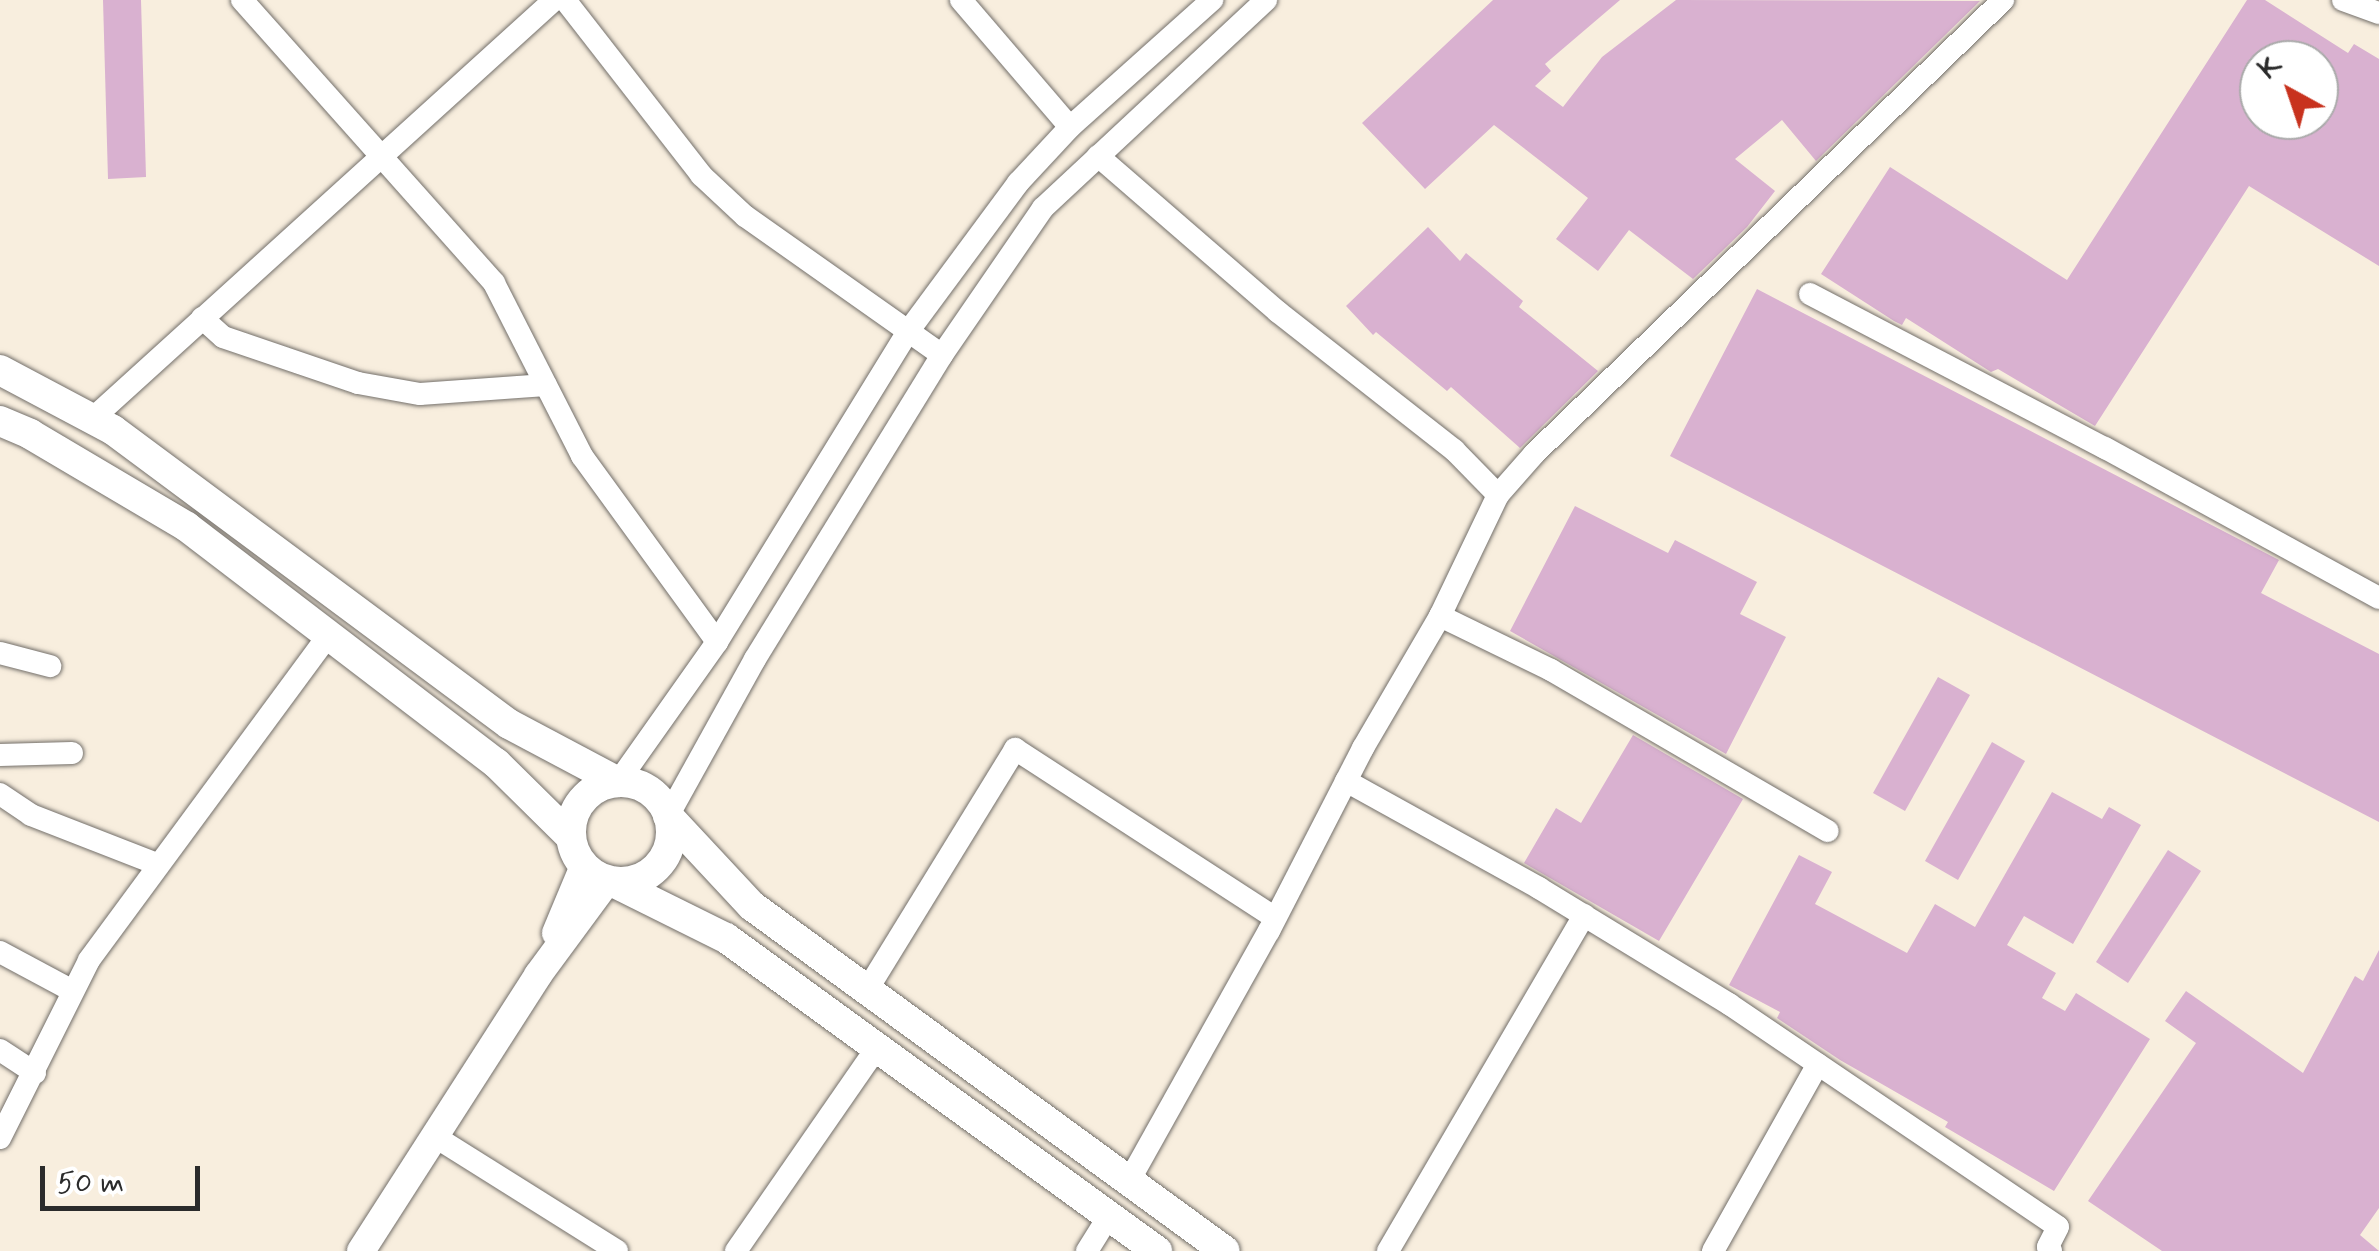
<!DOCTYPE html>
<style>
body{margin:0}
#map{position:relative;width:2379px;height:1251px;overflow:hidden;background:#f8eede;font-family:Mynerve,sans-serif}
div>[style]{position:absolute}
.building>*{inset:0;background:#d9b1d0}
.roads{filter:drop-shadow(0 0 2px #736f6a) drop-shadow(0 0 2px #736f6a)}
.minor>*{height:22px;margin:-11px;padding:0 11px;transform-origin:11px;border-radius:11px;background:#fff}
.tertiary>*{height:28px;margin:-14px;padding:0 14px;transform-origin:14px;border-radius:14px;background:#fff}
.secondary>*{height:30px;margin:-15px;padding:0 15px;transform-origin:15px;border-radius:15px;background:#fff}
.secondary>.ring{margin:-15px;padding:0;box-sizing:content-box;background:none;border:30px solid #fff;border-radius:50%}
span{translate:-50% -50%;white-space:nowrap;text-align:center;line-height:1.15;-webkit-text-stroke:10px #fff;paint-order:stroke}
.north{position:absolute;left:2239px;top:40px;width:100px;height:100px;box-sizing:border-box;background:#fff;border:2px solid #aaa;border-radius:50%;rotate:320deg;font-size:28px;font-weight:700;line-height:40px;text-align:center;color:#2b2b2b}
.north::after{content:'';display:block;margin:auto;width:35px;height:45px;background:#c8321e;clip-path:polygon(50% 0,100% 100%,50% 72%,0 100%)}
.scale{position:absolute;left:40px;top:1166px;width:160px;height:45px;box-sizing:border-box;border:5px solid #2b2b2b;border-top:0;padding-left:12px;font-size:30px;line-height:35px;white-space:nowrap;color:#2b2b2b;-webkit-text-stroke:8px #fff;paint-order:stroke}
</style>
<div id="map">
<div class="building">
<i style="clip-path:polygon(103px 0,141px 0,146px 177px,108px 179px)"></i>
<i style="clip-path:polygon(1493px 0,1620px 0,1545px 64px,1551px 71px,1535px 86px,1563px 107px,1602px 57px,1676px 0,1980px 1px,1816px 161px,1782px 120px,1735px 159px,1775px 191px,1747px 227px,1693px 279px,1629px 230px,1598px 271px,1556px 239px,1588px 198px,1494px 125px,1425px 189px,1362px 123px)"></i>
<i style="clip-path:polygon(evenodd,2247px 0,2265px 0,2348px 53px,2354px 44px,2379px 59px,2379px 266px,2249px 186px,2095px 426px,1998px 369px,1991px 372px,1906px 318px,1902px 325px,1894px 321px,1821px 274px,1890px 167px,2067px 280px,2247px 0,2259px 60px,2319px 60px,2319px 120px,2259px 120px,2259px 60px)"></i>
<i style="clip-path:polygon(1428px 227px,1460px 261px,1466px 253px,1523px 301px,1519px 307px,1598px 371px,1520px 448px,1451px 387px,1447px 391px,1376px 332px,1373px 335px,1346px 306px)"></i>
<i style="clip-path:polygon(1757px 289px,2279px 560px,2261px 593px,2379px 654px,2379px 822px,1670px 456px)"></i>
<i style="clip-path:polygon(1575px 506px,1668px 553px,1675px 540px,1757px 582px,1740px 614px,1786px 637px,1726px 754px,1510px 631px)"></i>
<i style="clip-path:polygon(1938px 677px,1970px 695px,1905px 811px,1873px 793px)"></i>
<i style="clip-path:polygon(1633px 735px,1743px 799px,1659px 941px,1524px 863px,1556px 808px,1581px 823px)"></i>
<i style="clip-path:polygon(1992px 742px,2025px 761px,1958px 880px,1925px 861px)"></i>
<i style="clip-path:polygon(2052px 792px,2102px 819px,2109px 807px,2141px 825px,2073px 944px,2024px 916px,2007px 945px,2056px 973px,2042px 998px,2065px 1011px,2076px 993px,2150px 1039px,2054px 1191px,1945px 1127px,1948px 1122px,1840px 1060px,1777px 1018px,1780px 1012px,1729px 985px,1799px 855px,1832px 872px,1815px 904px,1907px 953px,1935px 904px,1975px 927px)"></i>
<i style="clip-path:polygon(2168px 850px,2201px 871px,2128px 983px,2096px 962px)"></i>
<i style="clip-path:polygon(2379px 950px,2379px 1208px,2360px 1235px,2379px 1251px,2162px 1251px,2088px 1201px,2196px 1043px,2165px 1021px,2186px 991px,2303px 1073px,2355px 976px,2363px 981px)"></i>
</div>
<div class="roads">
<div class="minor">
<i style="left:242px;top:0;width:379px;rotate:48.3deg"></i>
<i style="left:494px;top:283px;width:194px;rotate:63deg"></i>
<i style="left:582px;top:456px;width:230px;rotate:54deg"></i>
<i style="left:565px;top:0;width:222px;rotate:52.1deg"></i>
<i style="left:701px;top:175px;width:60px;rotate:43deg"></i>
<i style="left:745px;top:216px;width:241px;rotate:35.2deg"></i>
<i style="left:961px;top:0;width:167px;rotate:49.4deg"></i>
<i style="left:2343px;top:0;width:38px;rotate:20deg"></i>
<i style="left:1098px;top:156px;width:238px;rotate:40.9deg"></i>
<i style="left:1278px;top:312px;width:224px;rotate:38.1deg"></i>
<i style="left:1454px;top:450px;width:63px;rotate:45.6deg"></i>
<i style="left:1810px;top:294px;width:333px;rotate:27.6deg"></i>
<i style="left:2105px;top:448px;width:312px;rotate:28.7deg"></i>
<i style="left:202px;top:318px;width:28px;rotate:42deg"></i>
<i style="left:223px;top:337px;width:143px;rotate:18.8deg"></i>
<i style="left:358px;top:383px;width:63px;rotate:10.1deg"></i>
<i style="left:420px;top:394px;width:126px;rotate:-4.1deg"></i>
<i style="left:91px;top:420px;width:625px;rotate:-42.21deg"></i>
<i style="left:1440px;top:616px;width:123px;rotate:25.9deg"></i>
<i style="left:1551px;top:670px;width:320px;rotate:30.2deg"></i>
<i style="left:0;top:653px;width:52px;rotate:14.6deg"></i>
<i style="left:0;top:755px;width:72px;rotate:-1.6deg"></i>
<i style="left:1346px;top:781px;width:221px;rotate:29deg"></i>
<i style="left:1539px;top:888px;width:223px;rotate:31.4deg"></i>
<i style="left:1729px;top:1004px;width:397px;rotate:34.1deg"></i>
<i style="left:2058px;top:1227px;width:22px;rotate:117deg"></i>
<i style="left:2048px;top:1247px;width:5px;rotate:53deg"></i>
<i style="left:618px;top:782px;width:171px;rotate:-54.7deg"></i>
<i style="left:717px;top:642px;width:363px;rotate:-58.4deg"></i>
<i style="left:907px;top:333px;width:187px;rotate:-53.5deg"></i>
<i style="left:1018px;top:183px;width:76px;rotate:-47.1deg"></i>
<i style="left:1070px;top:127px;width:191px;rotate:-41.8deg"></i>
<i style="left:0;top:794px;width:37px;rotate:34deg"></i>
<i style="left:31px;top:815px;width:135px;rotate:21.3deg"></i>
<i style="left:668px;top:816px;width:179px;rotate:-61deg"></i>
<i style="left:755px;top:659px;width:357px;rotate:-58.4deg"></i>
<i style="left:942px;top:355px;width:178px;rotate:-55.5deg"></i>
<i style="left:1043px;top:208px;width:305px;rotate:-43deg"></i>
<i style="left:0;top:952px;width:81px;rotate:28.2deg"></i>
<i style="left:867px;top:990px;width:283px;rotate:-58.4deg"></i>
<i style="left:1015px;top:749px;width:310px;rotate:33deg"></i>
<i style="left:0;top:1050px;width:42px;rotate:33.3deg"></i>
<i style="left:434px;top:1136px;width:216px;rotate:32.1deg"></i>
<i style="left:0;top:1138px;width:199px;rotate:-63.4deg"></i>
<i style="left:89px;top:960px;width:403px;rotate:-53.6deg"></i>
<i style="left:1129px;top:1181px;width:287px;rotate:-60.8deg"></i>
<i style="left:1269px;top:931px;width:206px;rotate:-62.8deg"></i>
<i style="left:1363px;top:748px;width:153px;rotate:-59.7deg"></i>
<i style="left:1440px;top:616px;width:134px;rotate:-64.4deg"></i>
<i style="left:1498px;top:495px;width:55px;rotate:-48.7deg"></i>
<i style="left:1534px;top:454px;width:653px;rotate:-44.07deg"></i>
<i style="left:736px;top:1251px;width:246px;rotate:-55.3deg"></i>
<i style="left:1087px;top:1251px;width:40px;rotate:-58deg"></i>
<i style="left:1388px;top:1251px;width:389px;rotate:-59.7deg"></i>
<i style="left:1713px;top:1251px;width:214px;rotate:-60.7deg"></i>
</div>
<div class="tertiary">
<i style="left:556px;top:933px;width:73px;rotate:-67.3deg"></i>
<i style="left:361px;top:1251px;width:328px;rotate:-57.3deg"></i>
<i style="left:538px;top:975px;width:118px;rotate:-53.6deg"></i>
</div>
<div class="secondary">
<i style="left:0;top:370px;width:128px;rotate:28deg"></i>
<i style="left:113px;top:430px;width:493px;rotate:36.6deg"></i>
<i style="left:509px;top:724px;width:123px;rotate:28deg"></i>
<i style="left:0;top:421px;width:33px;rotate:23deg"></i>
<i style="left:30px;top:434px;width:182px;rotate:30.6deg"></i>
<i style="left:187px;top:527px;width:389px;rotate:37.4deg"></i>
<i style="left:496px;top:763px;width:105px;rotate:44.6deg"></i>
<i class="ring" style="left:571px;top:782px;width:70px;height:70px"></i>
<i style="left:668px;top:816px;width:123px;rotate:47deg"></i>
<i style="left:752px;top:906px;width:585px;rotate:36.11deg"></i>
<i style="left:613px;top:882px;width:126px;rotate:26.4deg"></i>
<i style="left:726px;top:938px;width:533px;rotate:35.99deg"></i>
</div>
</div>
<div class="north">K</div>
<div class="scale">50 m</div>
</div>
